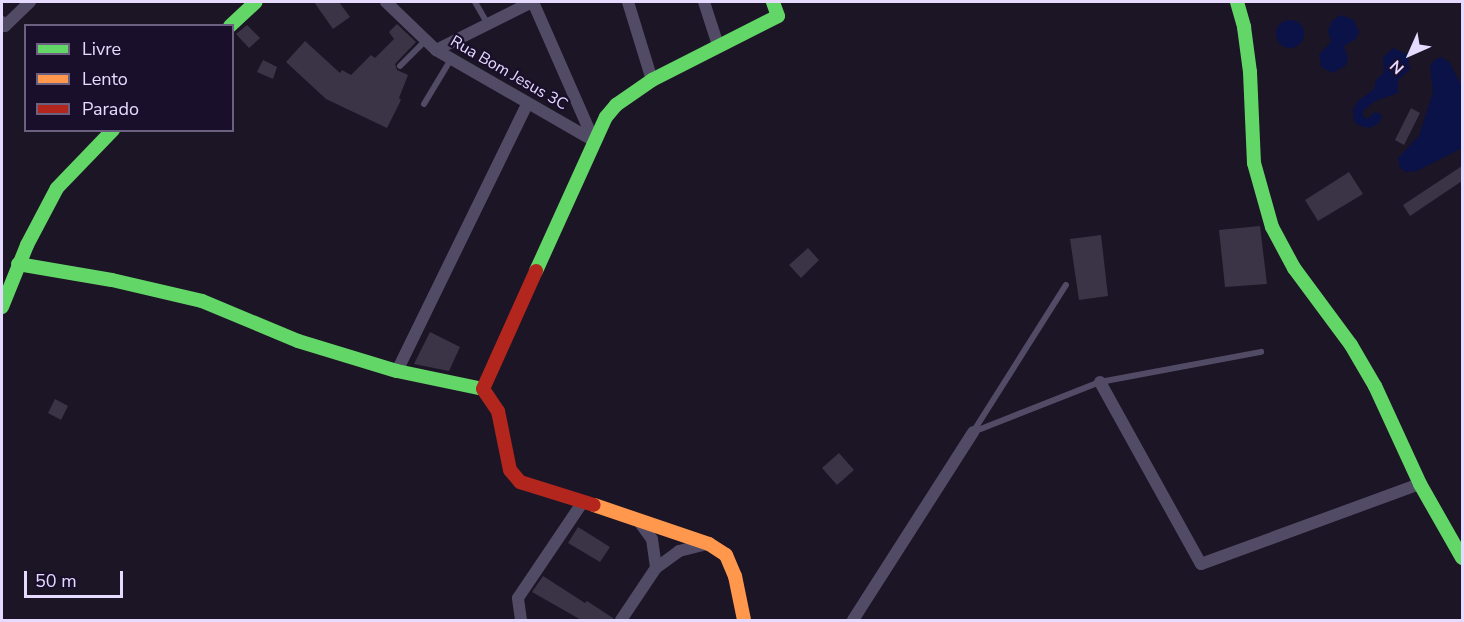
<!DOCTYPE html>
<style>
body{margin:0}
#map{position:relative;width:1464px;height:622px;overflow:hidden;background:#1b1525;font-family:"Nunito Sans",sans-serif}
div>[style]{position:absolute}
.water>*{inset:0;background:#0a1248}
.round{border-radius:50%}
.building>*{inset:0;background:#3b3446}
.lane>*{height:6px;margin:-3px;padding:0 3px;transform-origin:3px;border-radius:3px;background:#514b66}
.street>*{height:12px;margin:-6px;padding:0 6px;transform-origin:6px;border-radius:6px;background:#514b66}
.fast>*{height:14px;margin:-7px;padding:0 7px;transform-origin:7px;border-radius:7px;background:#63d668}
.slow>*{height:14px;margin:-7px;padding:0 7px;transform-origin:7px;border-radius:7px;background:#ff974d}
.jam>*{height:14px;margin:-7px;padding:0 7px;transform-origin:7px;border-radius:7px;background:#b3261e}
span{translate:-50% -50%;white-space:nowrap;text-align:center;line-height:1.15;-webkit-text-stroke:4.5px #1a0f2b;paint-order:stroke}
.street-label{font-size:16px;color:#e6daff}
.frame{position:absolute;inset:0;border:3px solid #e6daff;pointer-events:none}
.legend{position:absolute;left:24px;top:24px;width:210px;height:108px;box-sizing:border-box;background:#1a0f2b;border:2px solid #6c6080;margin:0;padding:8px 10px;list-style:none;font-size:18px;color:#e6daff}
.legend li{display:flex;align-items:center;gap:12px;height:30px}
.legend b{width:30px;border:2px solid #6c6080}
.north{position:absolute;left:1380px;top:24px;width:60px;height:60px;-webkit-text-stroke:4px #1a0f2b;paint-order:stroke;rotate:225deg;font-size:16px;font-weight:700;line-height:24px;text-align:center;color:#e6daff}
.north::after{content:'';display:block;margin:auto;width:21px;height:27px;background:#e6daff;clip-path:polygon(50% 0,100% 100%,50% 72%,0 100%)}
.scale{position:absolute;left:24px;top:571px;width:99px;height:27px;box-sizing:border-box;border:3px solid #e6daff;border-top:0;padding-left:8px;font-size:18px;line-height:21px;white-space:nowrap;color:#e6daff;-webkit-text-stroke:4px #1a0f2b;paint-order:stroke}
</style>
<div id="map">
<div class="water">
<i style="clip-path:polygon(1341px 15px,1354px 20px,1359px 32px,1356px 39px,1344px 46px,1348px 58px,1346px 65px,1333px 73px,1321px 67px,1319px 54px,1331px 42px,1328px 30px,1332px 21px)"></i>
<i class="round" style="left:1276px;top:20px;width:28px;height:28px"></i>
<i style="clip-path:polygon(1393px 48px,1407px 54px,1410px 69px,1398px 80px,1398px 93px,1375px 101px,1363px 111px,1363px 116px,1367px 119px,1375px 112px,1381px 114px,1382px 117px,1379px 123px,1370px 128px,1360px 126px,1354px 121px,1353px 109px,1358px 101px,1374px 89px,1376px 80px,1384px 72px,1383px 57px)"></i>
<i style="clip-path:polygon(1442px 57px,1450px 63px,1462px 87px,1462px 148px,1417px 171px,1406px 172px,1400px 168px,1398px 158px,1419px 136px,1433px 92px,1430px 66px,1434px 60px)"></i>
</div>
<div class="building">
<i style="clip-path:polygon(314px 2px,339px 2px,350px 17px,333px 29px)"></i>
<i style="clip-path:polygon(397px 24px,416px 42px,395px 64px,397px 70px,408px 75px,399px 98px,401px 100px,387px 128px,326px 99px,286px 62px,305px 41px,340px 73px,342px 70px,351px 75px,371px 55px,375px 58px,394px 39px,389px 32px)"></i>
<i style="clip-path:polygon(247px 25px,260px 38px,249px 48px,236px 34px)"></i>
<i style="clip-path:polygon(263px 60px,277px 67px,273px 79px,257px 72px)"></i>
<i style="clip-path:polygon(1411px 108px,1420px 113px,1404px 145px,1395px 140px)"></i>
<i style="clip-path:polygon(1462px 166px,1462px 181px,1410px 216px,1403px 205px)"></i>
<i style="clip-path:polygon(1349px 172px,1363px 194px,1318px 221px,1305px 200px)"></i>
<i style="clip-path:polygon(1260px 226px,1267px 284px,1225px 287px,1219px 230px)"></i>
<i style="clip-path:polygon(1101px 235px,1108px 296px,1079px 300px,1070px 239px)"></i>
<i style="clip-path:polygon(808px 248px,819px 260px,801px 278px,789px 265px)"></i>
<i style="clip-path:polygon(430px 332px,460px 347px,449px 371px,414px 364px)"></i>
<i style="clip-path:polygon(55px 399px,68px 406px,61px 420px,48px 413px)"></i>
<i style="clip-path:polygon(839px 453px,854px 470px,837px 485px,822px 468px)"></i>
<i style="clip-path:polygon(578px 527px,610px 547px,600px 562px,568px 543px)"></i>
<i style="clip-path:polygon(543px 576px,585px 603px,587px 601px,613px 618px,613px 621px,583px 621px,532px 592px)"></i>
</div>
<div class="lane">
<i style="left:475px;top:2px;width:24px;rotate:60deg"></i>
<i style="left:400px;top:66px;width:37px;rotate:-45deg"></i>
<i style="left:424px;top:104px;width:52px;rotate:-59deg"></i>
<i style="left:973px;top:432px;width:136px;rotate:-21.5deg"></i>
<i style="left:1100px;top:382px;width:164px;rotate:-10.6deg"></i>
<i style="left:973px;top:432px;width:174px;rotate:-57.7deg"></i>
</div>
<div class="street">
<i style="left:386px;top:2px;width:69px;rotate:43.8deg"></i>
<i style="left:436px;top:50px;width:182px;rotate:29.9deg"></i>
<i style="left:533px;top:2px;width:152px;rotate:66.3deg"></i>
<i style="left:628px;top:2px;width:82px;rotate:72.9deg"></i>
<i style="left:704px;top:2px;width:45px;rotate:72deg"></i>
<i style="left:2px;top:22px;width:5px;rotate:53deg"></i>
<i style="left:5px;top:26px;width:35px;rotate:-44deg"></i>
<i style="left:436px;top:50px;width:107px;rotate:-26.6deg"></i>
<i style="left:397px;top:371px;width:298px;rotate:-64deg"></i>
<i style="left:1100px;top:382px;width:208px;rotate:61deg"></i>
<i style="left:1201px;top:564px;width:233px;rotate:-20.1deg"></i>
<i style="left:638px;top:520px;width:24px;rotate:54deg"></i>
<i style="left:652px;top:539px;width:29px;rotate:82deg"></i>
<i style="left:521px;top:620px;width:22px;rotate:-98deg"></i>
<i style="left:518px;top:598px;width:115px;rotate:-56deg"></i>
<i style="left:621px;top:620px;width:63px;rotate:-56.1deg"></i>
<i style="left:656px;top:568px;width:29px;rotate:-36deg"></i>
<i style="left:679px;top:551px;width:30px;rotate:-14deg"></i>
<i style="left:853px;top:620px;width:223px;rotate:-57.4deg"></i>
</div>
<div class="fast">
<i style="left:1237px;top:2px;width:26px;rotate:74deg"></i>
<i style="left:1244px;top:27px;width:45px;rotate:82.4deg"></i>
<i style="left:1250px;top:72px;width:91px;rotate:87.5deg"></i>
<i style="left:1254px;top:163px;width:66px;rotate:74.3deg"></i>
<i style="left:1272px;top:227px;width:47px;rotate:61.8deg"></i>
<i style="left:1294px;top:268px;width:96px;rotate:53.5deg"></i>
<i style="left:1351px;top:345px;width:48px;rotate:59.7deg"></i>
<i style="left:1375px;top:386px;width:108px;rotate:65.3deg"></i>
<i style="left:1420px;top:484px;width:85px;rotate:60.4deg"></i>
<i style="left:230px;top:26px;width:35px;rotate:-43deg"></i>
<i style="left:18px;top:264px;width:95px;rotate:9.7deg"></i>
<i style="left:112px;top:280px;width:92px;rotate:13.1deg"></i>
<i style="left:202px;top:301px;width:104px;rotate:22.6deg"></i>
<i style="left:298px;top:341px;width:103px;rotate:16.9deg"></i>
<i style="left:397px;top:371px;width:88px;rotate:11.8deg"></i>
<i style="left:536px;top:271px;width:169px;rotate:-65.6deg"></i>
<i style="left:606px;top:117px;width:16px;rotate:-50deg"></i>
<i style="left:616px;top:105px;width:44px;rotate:-34.8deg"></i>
<i style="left:652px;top:80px;width:141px;rotate:-26.9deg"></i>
<i style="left:778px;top:16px;width:15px;rotate:-110deg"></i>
<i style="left:2px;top:307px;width:67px;rotate:-68deg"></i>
<i style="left:27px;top:245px;width:64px;rotate:-62.2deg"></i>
<i style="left:57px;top:188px;width:81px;rotate:-46deg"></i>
</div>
<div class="slow">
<i style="left:594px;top:505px;width:121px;rotate:18.7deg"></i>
<i style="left:709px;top:544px;width:20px;rotate:33deg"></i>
<i style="left:726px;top:555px;width:23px;rotate:67deg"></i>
<i style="left:735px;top:576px;width:45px;rotate:78.4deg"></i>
</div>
<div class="jam">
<i style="left:536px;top:271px;width:129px;rotate:114.2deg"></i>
<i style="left:483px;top:389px;width:27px;rotate:56deg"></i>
<i style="left:498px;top:411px;width:60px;rotate:78.5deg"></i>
<i style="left:510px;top:470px;width:16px;rotate:50deg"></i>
<i style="left:520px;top:482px;width:77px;rotate:17.3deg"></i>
</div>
<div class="street-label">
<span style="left:509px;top:73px;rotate:30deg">Rua Bom Jesus 3C</span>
</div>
<div class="frame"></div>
<ul class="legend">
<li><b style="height:8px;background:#63d668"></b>Livre</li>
<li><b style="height:8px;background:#ff974d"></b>Lento</li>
<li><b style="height:8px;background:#b3261e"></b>Parado</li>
</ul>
<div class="north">N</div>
<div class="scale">50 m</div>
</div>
